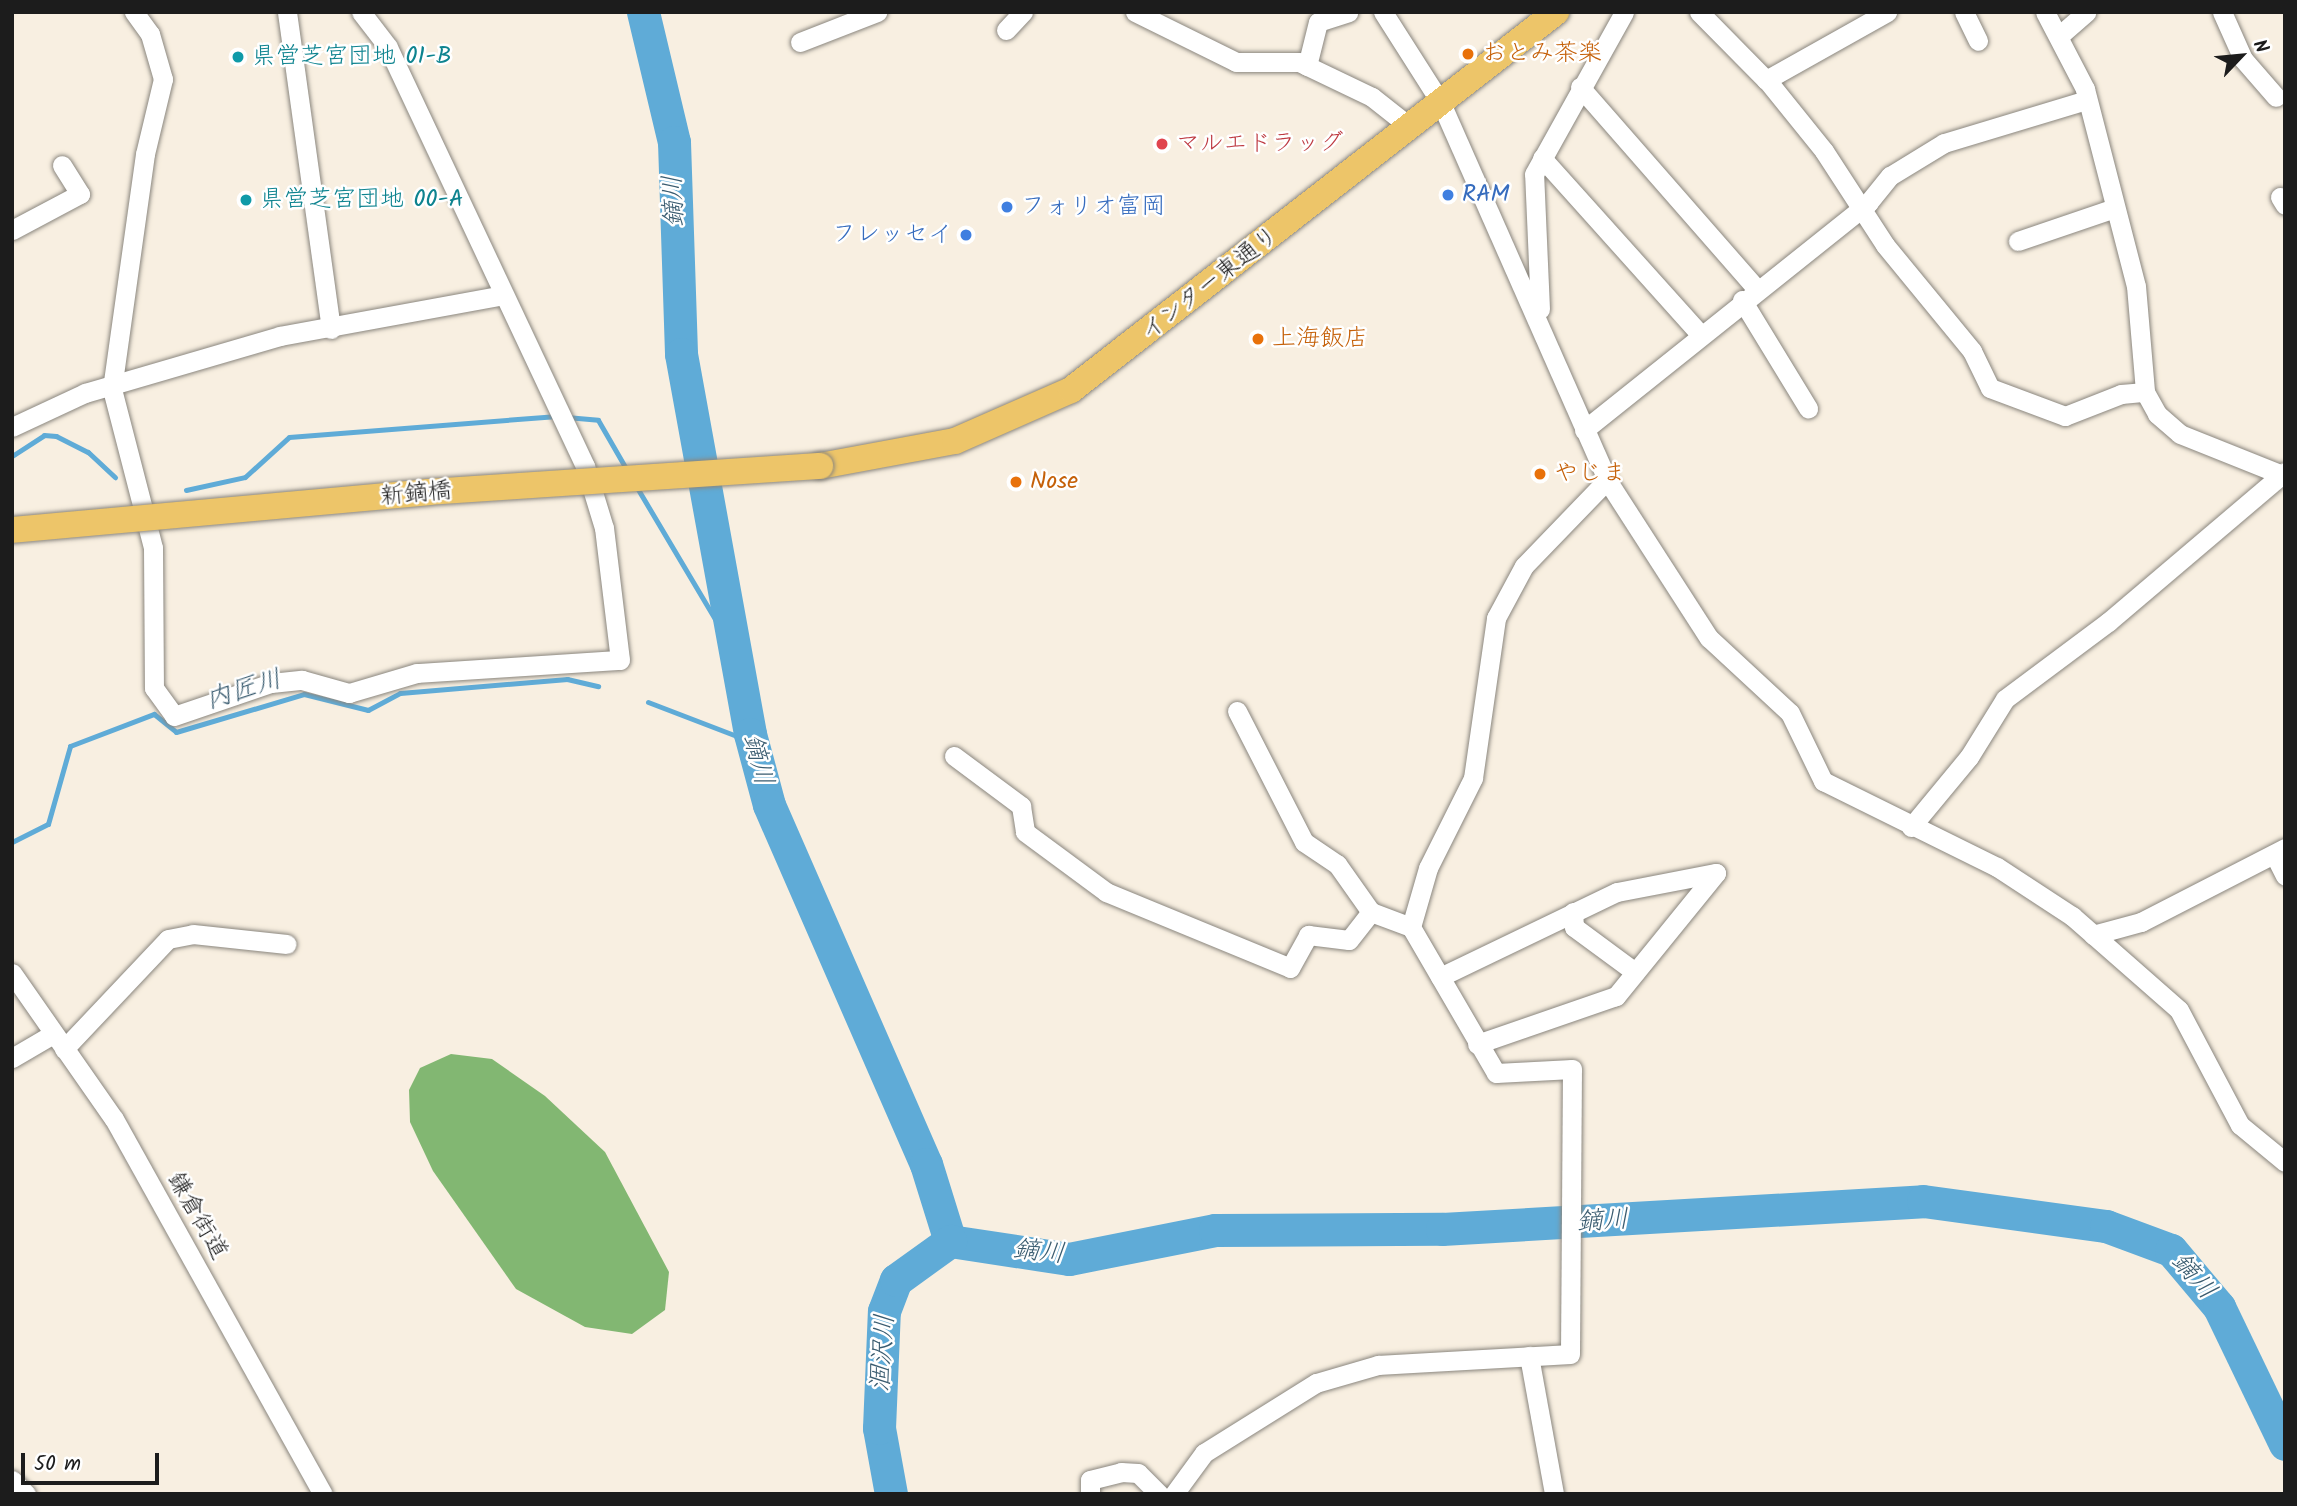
<!DOCTYPE html>
<meta charset="utf-8">
<style>
body{margin:0}
#map{position:relative;width:2297px;height:1506px;overflow:hidden;background:#f8efe1;font-family:Kalam,"Klee One",sans-serif}
div>[style]{position:absolute}
.forest>*{inset:0;background:#82b772}
.stream>*{height:5px;margin:-2.5px;padding:0 2.5px;transform-origin:2.5px;border-radius:2.5px;background:#5fabd7}
.river>*{height:33px;margin:-16.5px;padding:0 16.5px;transform-origin:16.5px;border-radius:16.5px;background:#5fabd7}
.roads{filter:drop-shadow(0 0 2px #8a867e) drop-shadow(0 0 2px #8a867e)}
.minor>*{height:19px;margin:-9.5px;padding:0 9.5px;transform-origin:9.5px;border-radius:9.5px;background:#fff}
.major>*{height:26px;margin:-13px;padding:0 13px;transform-origin:13px;border-radius:13px;background:#edc569}
.bridges{filter:drop-shadow(0 0 2px #8a867e) drop-shadow(0 0 2px #8a867e)}
.major-bridge>*{height:26px;margin:-13px;padding:0 13px;transform-origin:13px;border-radius:13px;background:#edc569}
.dots>*{width:19px;height:19px;translate:-50% -50%;box-sizing:border-box;border:4px solid #fff;border-radius:50%}
span{translate:-50% -50%;white-space:nowrap;text-align:center;line-height:1.15;-webkit-text-stroke:5px #fff;paint-order:stroke}
.food-label{font-size:24px;color:#c56008}
.left{translate:0 -50%;text-align:left}
.culture-label{font-size:24px;color:#0d838f}
.health-label{font-size:24px;color:#be3a42}
.shop-label{font-size:24px;color:#366cbe}
.right{translate:-100% -50%;text-align:right}
.street-label{font-size:24px;color:#1c1c1c}
.water-label{font-size:26px;color:#3a5c70;font-style:italic}
.frame{position:absolute;inset:0;border:14px solid #1c1c1c;pointer-events:none}
.north{position:absolute;left:2206px;top:21px;width:70px;height:70px;-webkit-text-stroke:5px #fff;paint-order:stroke;rotate:64deg;font-size:19px;font-weight:700;line-height:28px;text-align:center;color:#1c1c1c}
.north::after{content:'';display:block;margin:auto;width:24px;height:32px;background:#1c1c1c;clip-path:polygon(50% 0,100% 100%,50% 72%,0 100%)}
.scale{position:absolute;left:21px;top:1453px;width:138px;height:32px;box-sizing:border-box;border:4px solid #1c1c1c;border-top:0;padding-left:9px;font-size:21px;line-height:24px;white-space:nowrap;color:#1c1c1c;-webkit-text-stroke:5px #fff;paint-order:stroke}
</style>
<div id="map">
<div class="forest">
<i style="clip-path:polygon(451px 1054px,492px 1059px,545px 1096px,605px 1152px,669px 1272px,665px 1310px,632px 1334px,585px 1327px,516px 1289px,433px 1171px,410px 1122px,409px 1090px,420px 1068px)"></i>
</div>
<div class="stream">
<i style="left:566px;top:417px;width:32px;rotate:5deg"></i>
<i style="left:598px;top:420px;width:60px;rotate:60deg"></i>
<i style="left:12px;top:456px;width:38px;rotate:-33deg"></i>
<i style="left:44px;top:435px;width:12px;rotate:5deg"></i>
<i style="left:56px;top:436px;width:36px;rotate:27deg"></i>
<i style="left:88px;top:452px;width:37px;rotate:43deg"></i>
<i style="left:636px;top:486px;width:194px;rotate:59.3deg"></i>
<i style="left:186px;top:490px;width:60px;rotate:-12.4deg"></i>
<i style="left:245px;top:477px;width:59px;rotate:-42.3deg"></i>
<i style="left:289px;top:437px;width:269px;rotate:-4.5deg"></i>
<i style="left:648px;top:702px;width:111px;rotate:21deg"></i>
<i style="left:12px;top:842px;width:40px;rotate:-26.6deg"></i>
<i style="left:48px;top:824px;width:81px;rotate:-74.2deg"></i>
<i style="left:70px;top:746px;width:90px;rotate:-20.9deg"></i>
<i style="left:154px;top:714px;width:28px;rotate:39deg"></i>
<i style="left:176px;top:732px;width:134px;rotate:-16.5deg"></i>
<i style="left:304px;top:694px;width:66px;rotate:14deg"></i>
<i style="left:368px;top:710px;width:36px;rotate:-28deg"></i>
<i style="left:400px;top:693px;width:168px;rotate:-4.8deg"></i>
<i style="left:567px;top:679px;width:32px;rotate:13deg"></i>
</div>
<div class="river">
<i style="left:643px;top:12px;width:134px;rotate:76.6deg"></i>
<i style="left:674px;top:142px;width:212px;rotate:88.1deg"></i>
<i style="left:681px;top:354px;width:386px;rotate:79.7deg"></i>
<i style="left:750px;top:734px;width:73px;rotate:75deg"></i>
<i style="left:769px;top:805px;width:392px;rotate:66.4deg"></i>
<i style="left:926px;top:1164px;width:81px;rotate:72.7deg"></i>
<i style="left:950px;top:1241px;width:120px;rotate:8.6deg"></i>
<i style="left:1069px;top:1259px;width:149px;rotate:-11.2deg"></i>
<i style="left:1215px;top:1230px;width:227px;rotate:-0.3deg"></i>
<i style="left:1442px;top:1229px;width:482px;rotate:-3.3deg"></i>
<i style="left:1923px;top:1201px;width:185px;rotate:7.8deg"></i>
<i style="left:2106px;top:1226px;width:69px;rotate:20.3deg"></i>
<i style="left:2171px;top:1250px;width:75px;rotate:49.9deg"></i>
<i style="left:2219px;top:1307px;width:152px;rotate:64.3deg"></i>
<i style="left:891px;top:1494px;width:67px;rotate:-100.3deg"></i>
<i style="left:879px;top:1428px;width:117px;rotate:-87.6deg"></i>
<i style="left:884px;top:1311px;width:33px;rotate:-69deg"></i>
<i style="left:896px;top:1280px;width:67px;rotate:-35.8deg"></i>
</div>
<div class="roads">
<div class="minor">
<i style="left:134px;top:12px;width:27px;rotate:54deg"></i>
<i style="left:150px;top:34px;width:47px;rotate:73.9deg"></i>
<i style="left:163px;top:79px;width:77px;rotate:103.5deg"></i>
<i style="left:145px;top:154px;width:237px;rotate:98deg"></i>
<i style="left:112px;top:389px;width:164px;rotate:75.5deg"></i>
<i style="left:153px;top:548px;width:140px;rotate:89.6deg"></i>
<i style="left:154px;top:688px;width:34px;rotate:54deg"></i>
<i style="left:174px;top:716px;width:102px;rotate:-18.8deg"></i>
<i style="left:271px;top:683px;width:31px;rotate:-6deg"></i>
<i style="left:302px;top:680px;width:49px;rotate:15.5deg"></i>
<i style="left:349px;top:693px;width:71px;rotate:-16.4deg"></i>
<i style="left:417px;top:673px;width:203px;rotate:-3.7deg"></i>
<i style="left:620px;top:660px;width:133px;rotate:-96.9deg"></i>
<i style="left:604px;top:528px;width:65px;rotate:-107deg"></i>
<i style="left:585px;top:466px;width:463px;rotate:-115.2deg"></i>
<i style="left:388px;top:47px;width:44px;rotate:-127.6deg"></i>
<i style="left:287px;top:12px;width:320px;rotate:82.1deg"></i>
<i style="left:1135px;top:12px;width:113px;rotate:26.3deg"></i>
<i style="left:1236px;top:62px;width:63px"></i>
<i style="left:1299px;top:62px;width:81px;rotate:25.6deg"></i>
<i style="left:1372px;top:97px;width:48px;rotate:38.3deg"></i>
<i style="left:1383px;top:12px;width:108px;rotate:57.5deg"></i>
<i style="left:1441px;top:103px;width:412px;rotate:66.2deg"></i>
<i style="left:1607px;top:480px;width:188px;rotate:57.2deg"></i>
<i style="left:1709px;top:638px;width:110px;rotate:42.8deg"></i>
<i style="left:1790px;top:713px;width:76px;rotate:64.1deg"></i>
<i style="left:1823px;top:781px;width:194px;rotate:26.3deg"></i>
<i style="left:1997px;top:867px;width:90px;rotate:33.2deg"></i>
<i style="left:2072px;top:916px;width:142px;rotate:41.3deg"></i>
<i style="left:2179px;top:1010px;width:130px;rotate:62.1deg"></i>
<i style="left:2240px;top:1125px;width:58px;rotate:39.4deg"></i>
<i style="left:1699px;top:12px;width:95px;rotate:45.4deg"></i>
<i style="left:1766px;top:80px;width:139px;rotate:-29.3deg"></i>
<i style="left:1964px;top:12px;width:32px;rotate:64deg"></i>
<i style="left:2045px;top:12px;width:87px;rotate:62.5deg"></i>
<i style="left:2085px;top:89px;width:203px;rotate:75.5deg"></i>
<i style="left:2136px;top:286px;width:106px;rotate:85.1deg"></i>
<i style="left:2145px;top:392px;width:25px;rotate:61deg"></i>
<i style="left:2157px;top:414px;width:30px;rotate:41deg"></i>
<i style="left:2180px;top:434px;width:113px;rotate:21.8deg"></i>
<i style="left:2222px;top:12px;width:51px;rotate:65.9deg"></i>
<i style="left:2243px;top:59px;width:50px;rotate:49deg"></i>
<i style="left:1006px;top:30px;width:25px;rotate:-47deg"></i>
<i style="left:2060px;top:35px;width:35px;rotate:-41deg"></i>
<i style="left:800px;top:42px;width:83px;rotate:-21.3deg"></i>
<i style="left:1307px;top:66px;width:45px;rotate:-76deg"></i>
<i style="left:1318px;top:22px;width:32px;rotate:-18deg"></i>
<i style="left:1766px;top:79px;width:92px;rotate:51.1deg"></i>
<i style="left:1824px;top:151px;width:112px;rotate:57deg"></i>
<i style="left:1885px;top:245px;width:137px;rotate:50.6deg"></i>
<i style="left:1972px;top:351px;width:41px;rotate:64.1deg"></i>
<i style="left:1990px;top:388px;width:80px;rotate:20.5deg"></i>
<i style="left:2065px;top:416px;width:60px;rotate:-21.4deg"></i>
<i style="left:2121px;top:394px;width:24px;rotate:-5deg"></i>
<i style="left:1580px;top:87px;width:267px;rotate:48.8deg"></i>
<i style="left:1542px;top:158px;width:237px;rotate:48.1deg"></i>
<i style="left:2280px;top:197px;width:9px;rotate:58deg"></i>
<i style="left:12px;top:230px;width:77px;rotate:-27.9deg"></i>
<i style="left:80px;top:194px;width:34px;rotate:-122deg"></i>
<i style="left:2018px;top:241px;width:102px;rotate:-18.8deg"></i>
<i style="left:1742px;top:300px;width:127px;rotate:58.6deg"></i>
<i style="left:1540px;top:309px;width:135px;rotate:-92.5deg"></i>
<i style="left:1534px;top:174px;width:185px;rotate:-60.9deg"></i>
<i style="left:12px;top:427px;width:81px;rotate:-25deg"></i>
<i style="left:85px;top:393px;width:203px;rotate:-16.3deg"></i>
<i style="left:280px;top:336px;width:227px;rotate:-10.4deg"></i>
<i style="left:1584px;top:430px;width:364px;rotate:-38.6deg"></i>
<i style="left:1868px;top:203px;width:35px;rotate:-51deg"></i>
<i style="left:1890px;top:176px;width:63px;rotate:-31.4deg"></i>
<i style="left:1944px;top:143px;width:148px;rotate:-16.8deg"></i>
<i style="left:1237px;top:711px;width:147px;rotate:62.9deg"></i>
<i style="left:1304px;top:842px;width:40px;rotate:34deg"></i>
<i style="left:1337px;top:864px;width:59px;rotate:54.7deg"></i>
<i style="left:1371px;top:912px;width:43px;rotate:20.6deg"></i>
<i style="left:954px;top:756px;width:84px;rotate:36.7deg"></i>
<i style="left:1021px;top:806px;width:26px;rotate:81deg"></i>
<i style="left:1025px;top:832px;width:101px;rotate:36.5deg"></i>
<i style="left:1106px;top:892px;width:199px;rotate:22.4deg"></i>
<i style="left:1290px;top:968px;width:38px;rotate:-61deg"></i>
<i style="left:1308px;top:935px;width:41px;rotate:7deg"></i>
<i style="left:1349px;top:940px;width:36px;rotate:-52deg"></i>
<i style="left:1911px;top:827px;width:91px;rotate:-50.4deg"></i>
<i style="left:1969px;top:757px;width:68px;rotate:-58.2deg"></i>
<i style="left:2005px;top:699px;width:129px;rotate:-36.8deg"></i>
<i style="left:2108px;top:622px;width:232px;rotate:-40.3deg"></i>
<i style="left:2275px;top:856px;width:22px;rotate:63deg"></i>
<i style="left:1573px;top:912px;width:15px;rotate:86deg"></i>
<i style="left:1574px;top:927px;width:76px;rotate:36.4deg"></i>
<i style="left:2093px;top:935px;width:50px;rotate:-15.2deg"></i>
<i style="left:2141px;top:922px;width:162px;rotate:-27.2deg"></i>
<i style="left:12px;top:973px;width:178px;rotate:55.1deg"></i>
<i style="left:114px;top:1119px;width:429px;rotate:60.9deg"></i>
<i style="left:1440px;top:977px;width:196px;rotate:-25.7deg"></i>
<i style="left:1617px;top:892px;width:101px;rotate:-10.9deg"></i>
<i style="left:1716px;top:873px;width:159px;rotate:129.1deg"></i>
<i style="left:1616px;top:996px;width:147px;rotate:160.9deg"></i>
<i style="left:64px;top:1049px;width:151px;rotate:-46.6deg"></i>
<i style="left:168px;top:939px;width:25px;rotate:-11deg"></i>
<i style="left:193px;top:934px;width:94px;rotate:6.1deg"></i>
<i style="left:12px;top:1058px;width:48px;rotate:-30.3deg"></i>
<i style="left:1529px;top:1356px;width:140px;rotate:79.7deg"></i>
<i style="left:12px;top:1480px;width:20px;rotate:45deg"></i>
<i style="left:1090px;top:1494px;width:14px;rotate:-90deg"></i>
<i style="left:1090px;top:1480px;width:32px;rotate:-14deg"></i>
<i style="left:1121px;top:1472px;width:17px;rotate:3deg"></i>
<i style="left:1138px;top:1473px;width:30px;rotate:45deg"></i>
<i style="left:1174px;top:1494px;width:51px;rotate:-53.8deg"></i>
<i style="left:1204px;top:1453px;width:132px;rotate:-32deg"></i>
<i style="left:1316px;top:1383px;width:65px;rotate:-16.2deg"></i>
<i style="left:1378px;top:1365px;width:192px;rotate:-3.3deg"></i>
<i style="left:1570px;top:1354px;width:285px;rotate:-89.6deg"></i>
<i style="left:1572px;top:1069px;width:76px;rotate:177deg"></i>
<i style="left:1496px;top:1073px;width:169px;rotate:-120.2deg"></i>
<i style="left:1411px;top:927px;width:61px;rotate:-73.9deg"></i>
<i style="left:1428px;top:868px;width:101px;rotate:-63.4deg"></i>
<i style="left:1473px;top:778px;width:162px;rotate:-81.8deg"></i>
<i style="left:1496px;top:618px;width:59px;rotate:-61.7deg"></i>
<i style="left:1524px;top:566px;width:120px;rotate:-46deg"></i>
</div>
<div class="major">
<i style="left:820px;top:466px;width:137px;rotate:-10.5deg"></i>
<i style="left:955px;top:441px;width:127px;rotate:-23.7deg"></i>
<i style="left:1071px;top:390px;width:615px;rotate:-37.93deg"></i>
</div>
</div>
<div class="bridges">
<div class="major-bridge">
<i style="left:12px;top:530px;width:418px;rotate:-5.2deg"></i>
<i style="left:428px;top:492px;width:393px;rotate:-3.8deg"></i>
</div>
</div>
<div class="dots">
<i style="left:1468px;top:54px;background:#e8710a"></i>
<i style="left:238px;top:57px;background:#0f9aa8"></i>
<i style="left:1162px;top:144px;background:#e0444e"></i>
<i style="left:1448px;top:195px;background:#3f7fe0"></i>
<i style="left:246px;top:200px;background:#0f9aa8"></i>
<i style="left:1007px;top:207px;background:#3f7fe0"></i>
<i style="left:966px;top:235px;background:#3f7fe0"></i>
<i style="left:1258px;top:339px;background:#e8710a"></i>
<i style="left:1540px;top:474px;background:#e8710a"></i>
<i style="left:1016px;top:482px;background:#e8710a"></i>
</div>
<div class="food-label">
<span class="left" style="left:1482px;top:54px">おとみ茶楽</span>
<span class="left" style="left:1272px;top:339px">上海飯店</span>
<span class="left" style="left:1554px;top:474px">やじま</span>
<span class="left" style="left:1030px;top:482px">Nose</span>
</div>
<div class="culture-label">
<span class="left" style="left:252px;top:57px">県営芝宮団地 01-B</span>
<span class="left" style="left:260px;top:200px">県営芝宮団地 00-A</span>
</div>
<div class="health-label">
<span class="left" style="left:1176px;top:144px">マルエドラッグ</span>
</div>
<div class="shop-label">
<span class="left" style="left:1462px;top:195px">RAM</span>
<span class="left" style="left:1021px;top:207px">フォリオ富岡</span>
<span class="right" style="left:952px;top:235px">フレッセイ</span>
</div>
<div class="street-label">
<span style="left:1210px;top:284px;rotate:-38deg">インター東通り</span>
<span style="left:416px;top:494px;rotate:-5deg">新鏑橋</span>
<span style="left:197px;top:1216px;rotate:60deg">鎌倉街道</span>
</div>
<div class="water-label">
<span style="left:675px;top:201px;rotate:-92deg">鏑川</span>
<span style="left:244px;top:691px;rotate:-17deg">内匠川</span>
<span style="left:757px;top:760px;rotate:76deg">鏑川</span>
<span style="left:1603px;top:1222px;rotate:-3deg">鏑川</span>
<span style="left:1039px;top:1253px;rotate:6deg">鏑川</span>
<span style="left:2193px;top:1277px;rotate:49deg">鏑川</span>
<span style="left:884px;top:1353px;rotate:-86deg">涸沢川</span>
</div>
<div class="frame"></div>
<div class="north">N</div>
<div class="scale">50 m</div>
</div>
